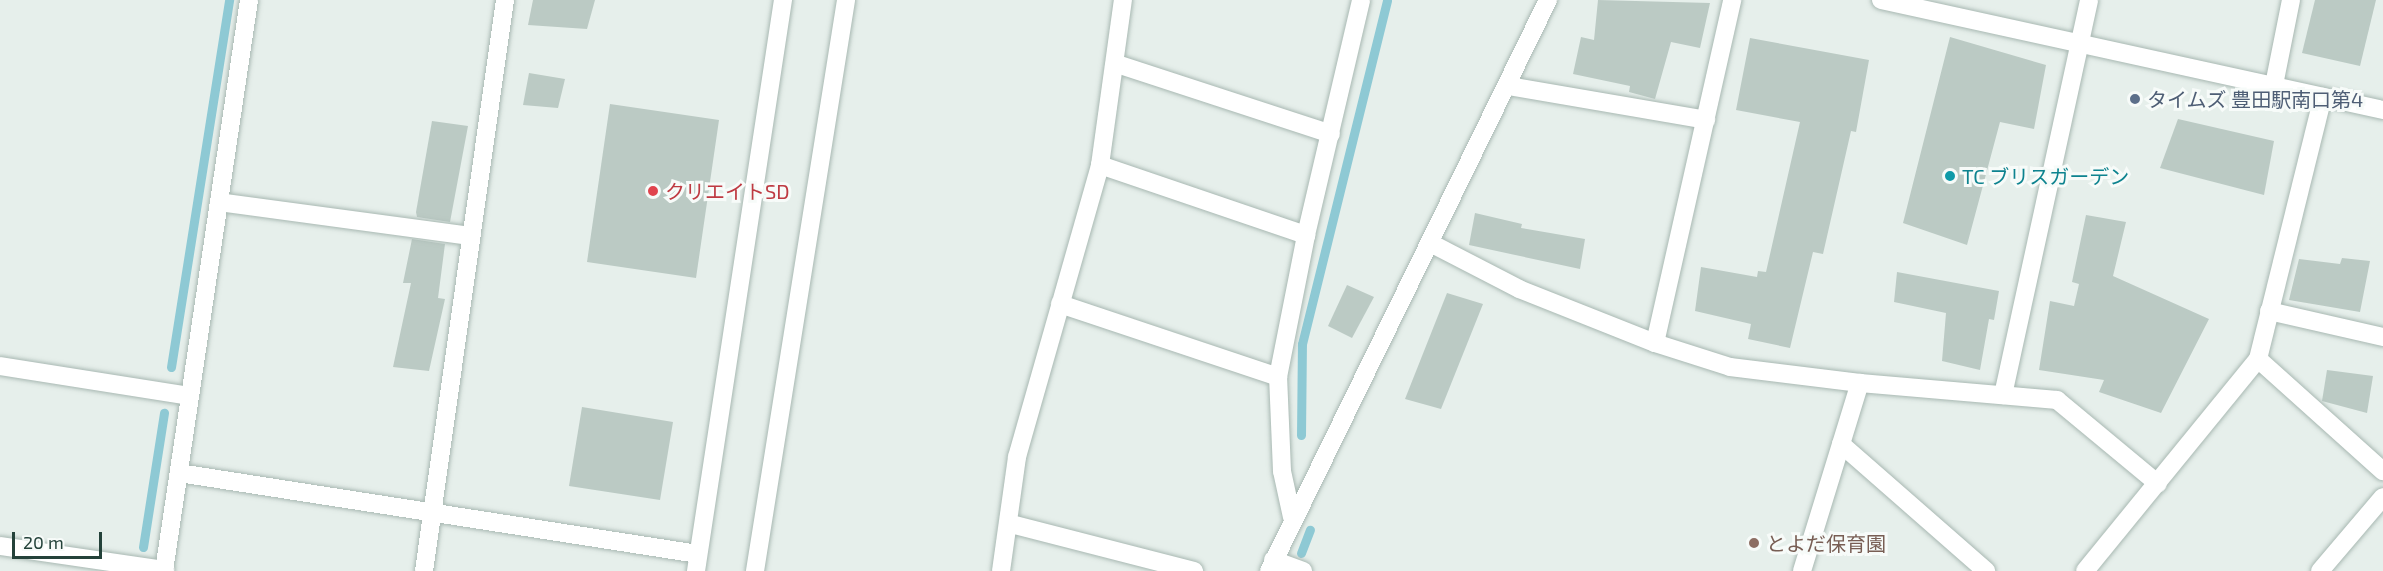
<!DOCTYPE html>
<meta charset="utf-8">
<style>
body{margin:0}
#map{position:relative;width:2383px;height:571px;overflow:hidden;background:#e6efeb;font-family:"Exo 2","Noto Sans JP",sans-serif}
div>[style]{position:absolute}
.stream>*{height:9px;margin:-4.5px;padding:0 4.5px;transform-origin:4.5px;border-radius:4.5px;background:#8ec9d4}
.building>*{inset:0;background:#bbcac4}
.roads{filter:drop-shadow(0 0 2px #a8b8b2) drop-shadow(0 0 2px #a8b8b2)}
.minor>*{height:18px;margin:-9px;padding:0 9px;transform-origin:9px;border-radius:9px;background:#fff}
.dots>*{width:16px;height:16px;translate:-50% -50%;box-sizing:border-box;border:3px solid #f7fbf9;border-radius:50%}
span{translate:-50% -50%;white-space:nowrap;text-align:center;line-height:1.15;-webkit-text-stroke:6px #f7fbf9;paint-order:stroke}
.service-label{font-size:20px;color:#4e5e75}
.left{translate:0 -50%;text-align:left}
.culture-label{font-size:20px;color:#0d838f}
.health-label{font-size:20px;color:#be3a42}
.education-label{font-size:20px;color:#785e54}
.scale{position:absolute;left:12px;top:532px;width:90px;height:27px;box-sizing:border-box;border:3px solid #24423a;border-top:0;padding-left:8px;font-size:18px;line-height:21px;white-space:nowrap;color:#24423a;-webkit-text-stroke:4px #f7fbf9;paint-order:stroke}
</style>
<div id="map">
<div class="stream">
<i style="left:171px;top:367px;width:372px;rotate:-81deg"></i>
<i style="left:1301px;top:435px;width:91px;rotate:-89.4deg"></i>
<i style="left:1302px;top:344px;width:354px;rotate:-76.1deg"></i>
<i style="left:143px;top:547px;width:136px;rotate:-81.1deg"></i>
<i style="left:1301px;top:553px;width:25px;rotate:-69deg"></i>
</div>
<div class="building">
<i style="clip-path:polygon(533px 0,595px 0,587px 29px,528px 25px)"></i>
<i style="clip-path:polygon(1598px 0,1710px 3px,1700px 48px,1671px 42px,1655px 99px,1629px 92px,1630px 86px,1573px 74px,1581px 37px,1594px 40px)"></i>
<i style="clip-path:polygon(2315px 0,2376px 0,2360px 66px,2302px 53px)"></i>
<i style="clip-path:polygon(1950px 37px,2046px 65px,2034px 129px,2000px 122px,1967px 245px,1903px 223px)"></i>
<i style="clip-path:polygon(1750px 38px,1869px 60px,1856px 132px,1851px 131px,1823px 254px,1813px 252px,1790px 348px,1748px 339px,1751px 324px,1695px 311px,1701px 267px,1757px 277px,1758px 271px,1766px 272px,1800px 122px,1736px 110px)"></i>
<i style="clip-path:polygon(529px 73px,565px 79px,558px 108px,523px 105px)"></i>
<i style="clip-path:polygon(610px 104px,719px 120px,696px 278px,587px 262px)"></i>
<i style="clip-path:polygon(2178px 119px,2274px 141px,2264px 195px,2160px 168px)"></i>
<i style="clip-path:polygon(432px 121px,468px 126px,450px 222px,417px 217px,416px 212px)"></i>
<i style="clip-path:polygon(1475px 213px,1522px 224px,1521px 228px,1585px 239px,1580px 269px,1469px 245px)"></i>
<i style="clip-path:polygon(2086px 215px,2126px 222px,2113px 276px,2209px 319px,2161px 413px,2099px 392px,2104px 380px,2039px 370px,2050px 301px,2074px 306px,2079px 284px,2072px 282px)"></i>
<i style="clip-path:polygon(412px 239px,445px 244px,438px 298px,445px 299px,429px 371px,393px 367px,411px 283px,403px 283px)"></i>
<i style="clip-path:polygon(2342px 258px,2370px 261px,2360px 312px,2289px 300px,2299px 259px,2340px 264px)"></i>
<i style="clip-path:polygon(1897px 272px,1999px 291px,1994px 320px,1989px 319px,1980px 370px,1942px 361px,1946px 313px,1894px 302px)"></i>
<i style="clip-path:polygon(1347px 285px,1374px 297px,1352px 338px,1328px 326px)"></i>
<i style="clip-path:polygon(1447px 293px,1483px 304px,1441px 409px,1405px 399px)"></i>
<i style="clip-path:polygon(2327px 370px,2373px 376px,2367px 413px,2322px 401px)"></i>
<i style="clip-path:polygon(582px 407px,673px 422px,660px 500px,569px 486px)"></i>
</div>
<div class="roads">
<div class="minor">
<i style="left:1881px;top:0;width:514px;rotate:12.36deg"></i>
<i style="left:1117px;top:64px;width:225px;rotate:18.1deg"></i>
<i style="left:2274px;top:85px;width:87px;rotate:-78.7deg"></i>
<i style="left:1508px;top:86px;width:201px;rotate:9.7deg"></i>
<i style="left:1100px;top:165px;width:218px;rotate:18.8deg"></i>
<i style="left:219px;top:202px;width:254px;rotate:7.7deg"></i>
<i style="left:1432px;top:244px;width:98px;rotate:27.3deg"></i>
<i style="left:1519px;top:289px;width:146px;rotate:21.7deg"></i>
<i style="left:1655px;top:343px;width:79px;rotate:17.7deg"></i>
<i style="left:1730px;top:367px;width:131px;rotate:7deg"></i>
<i style="left:1860px;top:383px;width:198px;rotate:4.9deg"></i>
<i style="left:2057px;top:400px;width:131px;rotate:39.7deg"></i>
<i style="left:1060px;top:304px;width:230px;rotate:18.5deg"></i>
<i style="left:2269px;top:311px;width:117px;rotate:12.8deg"></i>
<i style="left:1655px;top:343px;width:352px;rotate:-77.3deg"></i>
<i style="left:2258px;top:359px;width:168px;rotate:41.9deg"></i>
<i style="left:0;top:366px;width:192px;rotate:9deg"></i>
<i style="left:2003px;top:395px;width:404px;rotate:-77.7deg"></i>
<i style="left:1841px;top:444px;width:193px;rotate:41.2deg"></i>
<i style="left:179px;top:473px;width:525px;rotate:8.87deg"></i>
<i style="left:1292px;top:517px;width:47px;rotate:-102.3deg"></i>
<i style="left:1282px;top:471px;width:94px;rotate:-92.4deg"></i>
<i style="left:1278px;top:377px;width:145px;rotate:-78.8deg"></i>
<i style="left:1306px;top:235px;width:241px;rotate:-76.8deg"></i>
<i style="left:1011px;top:524px;width:189px;rotate:14.4deg"></i>
<i style="left:0;top:546px;width:167px;rotate:8.3deg"></i>
<i style="left:1273px;top:560px;width:32px;rotate:20deg"></i>
<i style="left:164px;top:571px;width:577px;rotate:-81.53deg"></i>
<i style="left:424px;top:571px;width:577px;rotate:-81.93deg"></i>
<i style="left:696px;top:571px;width:578px;rotate:-81.34deg"></i>
<i style="left:755px;top:571px;width:578px;rotate:-80.94deg"></i>
<i style="left:1001px;top:571px;width:115px;rotate:-82deg"></i>
<i style="left:1017px;top:457px;width:304px;rotate:-74.1deg"></i>
<i style="left:1100px;top:165px;width:167px;rotate:-82.1deg"></i>
<i style="left:1269px;top:571px;width:636px;rotate:-63.96deg"></i>
<i style="left:1802px;top:571px;width:197px;rotate:-72.9deg"></i>
<i style="left:2085px;top:571px;width:274px;rotate:-50.8deg"></i>
<i style="left:2258px;top:359px;width:270px;rotate:-76.1deg"></i>
<i style="left:2320px;top:571px;width:97px;rotate:-49.6deg"></i>
</div>
</div>
<div class="dots">
<i style="left:2135px;top:99px;background:#5c6f8a"></i>
<i style="left:1950px;top:176px;background:#0f9aa8"></i>
<i style="left:653px;top:191px;background:#e0444e"></i>
<i style="left:1754px;top:543px;background:#8d6e63"></i>
</div>
<div class="service-label">
<span class="left" style="left:2147px;top:99px">タイムズ 豊田駅南口第4</span>
</div>
<div class="culture-label">
<span class="left" style="left:1962px;top:176px">TC ブリスガーデン</span>
</div>
<div class="health-label">
<span class="left" style="left:665px;top:191px">クリエイトSD</span>
</div>
<div class="education-label">
<span class="left" style="left:1766px;top:543px">とよだ保育園</span>
</div>
<div class="scale">20 m</div>
</div>
